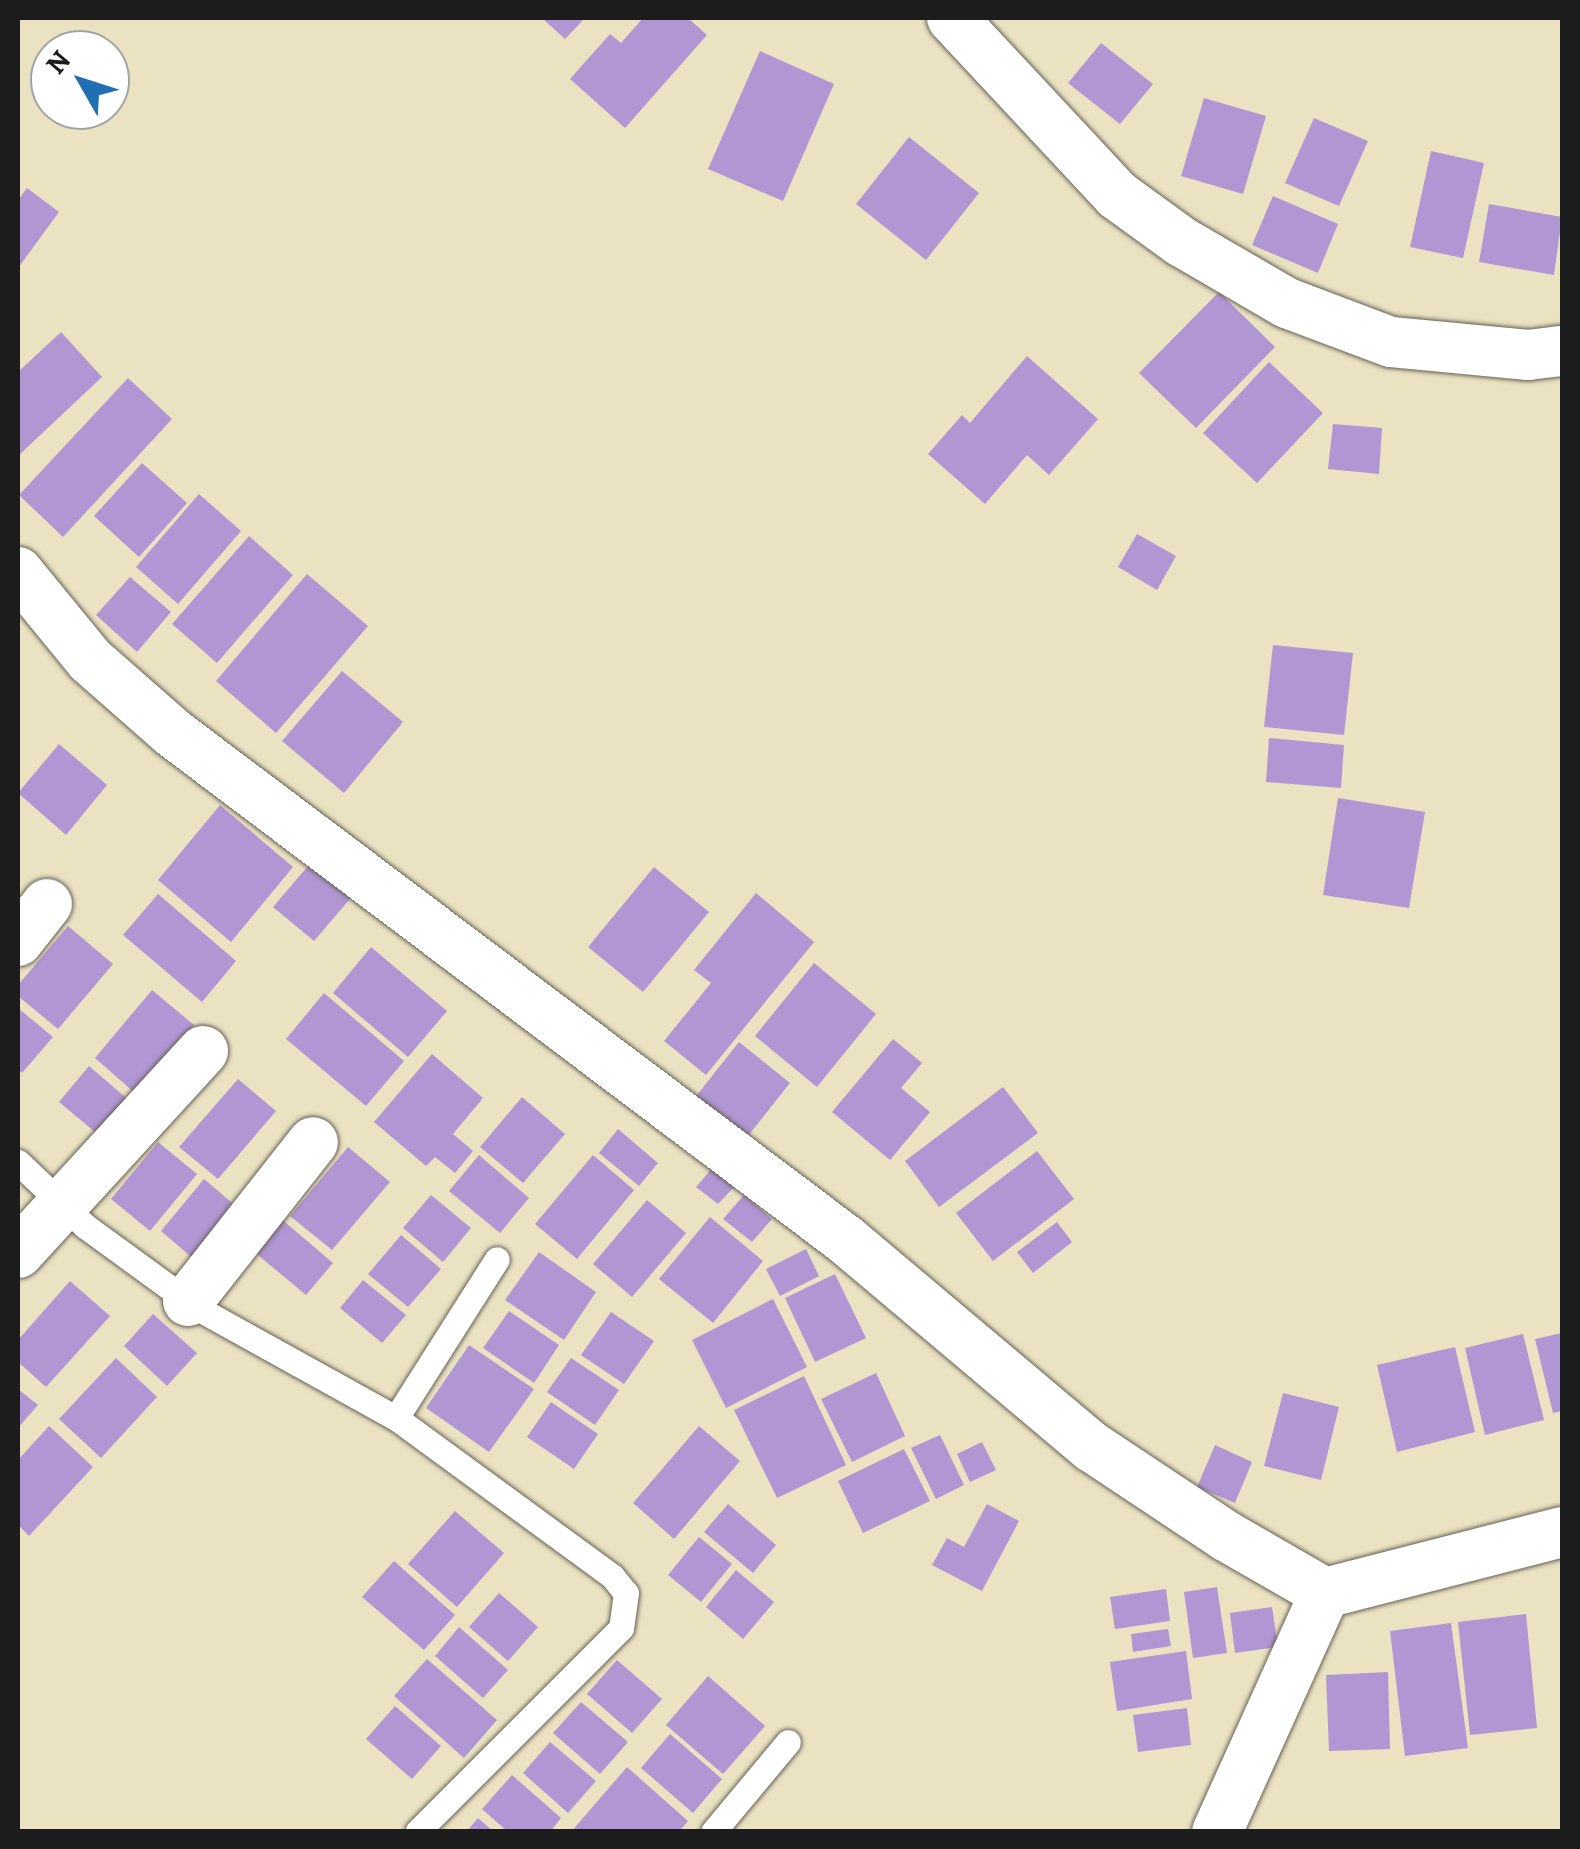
<!DOCTYPE html>
<style>
body{margin:0}
#map{position:relative;width:1580px;height:1849px;overflow:hidden;background:#ebe2c2;font-family:Alegreya,serif}
div>[style]{position:absolute}
.building>*{inset:0;background:#b196d4}
.roads{filter:drop-shadow(0 0 2px #646156) drop-shadow(0 0 2px #646156)}
.service>*{height:25px;margin:-12.5px;padding:0 12.5px;transform-origin:12.5px;border-radius:12.5px;background:#fff}
.minor>*{height:50px;margin:-25px;padding:0 25px;transform-origin:25px;border-radius:25px;background:#fff}
span{translate:-50% -50%;white-space:nowrap;text-align:center;line-height:1.15;-webkit-text-stroke:9px #fff;paint-order:stroke}
.frame{position:absolute;inset:0;border:20px solid #1c1c1c;pointer-events:none}
.north{position:absolute;left:30px;top:30px;width:100px;height:100px;box-sizing:border-box;background:#fff;border:2px solid #a4a4a4;border-radius:50%;rotate:309deg;font-size:28px;font-weight:700;line-height:40px;text-align:center;color:#1c1c1c}
.north::after{content:'';display:block;margin:auto;width:35px;height:45px;background:#1f6fb2;clip-path:polygon(50% 0,100% 100%,50% 72%,0 100%)}
</style>
<div id="map">
<div class="building">
<i style="clip-path:polygon(542px 18px,585px 18px,565px 39px)"></i>
<i style="clip-path:polygon(643px 18px,688px 18px,707px 35px,625px 128px,570px 79px,610px 34px,621px 43px)"></i>
<i style="clip-path:polygon(1101px 43px,1153px 84px,1120px 124px,1068px 83px)"></i>
<i style="clip-path:polygon(760px 51px,834px 84px,783px 201px,708px 169px)"></i>
<i style="clip-path:polygon(1204px 98px,1266px 116px,1243px 194px,1181px 176px)"></i>
<i style="clip-path:polygon(1314px 118px,1368px 141px,1339px 206px,1285px 183px)"></i>
<i style="clip-path:polygon(909px 137px,979px 193px,926px 260px,856px 204px)"></i>
<i style="clip-path:polygon(1431px 151px,1484px 163px,1463px 258px,1410px 247px)"></i>
<i style="clip-path:polygon(27px 188px,59px 212px,18px 268px,18px 200px)"></i>
<i style="clip-path:polygon(1273px 196px,1338px 224px,1318px 273px,1252px 245px)"></i>
<i style="clip-path:polygon(1489px 204px,1562px 217px,1554px 275px,1479px 262px)"></i>
<i style="clip-path:polygon(1219px 292px,1275px 347px,1196px 428px,1139px 373px)"></i>
<i style="clip-path:polygon(61px 332px,102px 377px,18px 456px,18px 372px)"></i>
<i style="clip-path:polygon(1027px 356px,1098px 419px,1049px 475px,1027px 455px,985px 504px,928px 454px,962px 415px,970px 423px)"></i>
<i style="clip-path:polygon(1269px 362px,1323px 413px,1257px 483px,1203px 433px)"></i>
<i style="clip-path:polygon(128px 378px,172px 419px,63px 537px,19px 495px)"></i>
<i style="clip-path:polygon(1333px 424px,1382px 428px,1379px 474px,1328px 469px)"></i>
<i style="clip-path:polygon(142px 463px,187px 503px,139px 557px,94px 516px)"></i>
<i style="clip-path:polygon(199px 494px,241px 531px,178px 604px,136px 567px)"></i>
<i style="clip-path:polygon(1137px 534px,1176px 556px,1157px 590px,1118px 567px)"></i>
<i style="clip-path:polygon(249px 536px,293px 575px,217px 663px,172px 624px)"></i>
<i style="clip-path:polygon(307px 574px,368px 626px,276px 733px,216px 681px)"></i>
<i style="clip-path:polygon(130px 577px,171px 612px,137px 652px,96px 615px)"></i>
<i style="clip-path:polygon(1273px 645px,1353px 653px,1344px 735px,1264px 727px)"></i>
<i style="clip-path:polygon(342px 671px,403px 722px,344px 793px,282px 741px)"></i>
<i style="clip-path:polygon(1269px 738px,1344px 745px,1341px 788px,1266px 782px)"></i>
<i style="clip-path:polygon(59px 744px,107px 785px,66px 835px,18px 793px)"></i>
<i style="clip-path:polygon(1338px 798px,1425px 812px,1409px 908px,1323px 895px)"></i>
<i style="clip-path:polygon(220px 805px,293px 867px,231px 942px,158px 880px)"></i>
<i style="clip-path:polygon(320px 852px,361px 886px,314px 941px,273px 907px)"></i>
<i style="clip-path:polygon(654px 867px,709px 912px,643px 992px,588px 947px)"></i>
<i style="clip-path:polygon(756px 893px,814px 942px,706px 1075px,664px 1041px,711px 983px,694px 970px)"></i>
<i style="clip-path:polygon(158px 894px,236px 961px,202px 1002px,123px 935px)"></i>
<i style="clip-path:polygon(68px 926px,113px 964px,58px 1029px,18px 996px,18px 985px)"></i>
<i style="clip-path:polygon(371px 947px,447px 1011px,408px 1057px,333px 993px)"></i>
<i style="clip-path:polygon(814px 963px,876px 1014px,817px 1087px,755px 1036px)"></i>
<i style="clip-path:polygon(152px 990px,194px 1025px,136px 1094px,95px 1058px)"></i>
<i style="clip-path:polygon(324px 993px,404px 1061px,366px 1106px,286px 1039px)"></i>
<i style="clip-path:polygon(18px 1008px,53px 1037px,22px 1073px,18px 1069px)"></i>
<i style="clip-path:polygon(893px 1039px,922px 1063px,901px 1088px,930px 1112px,890px 1160px,832px 1112px)"></i>
<i style="clip-path:polygon(739px 1042px,790px 1083px,744px 1141px,693px 1100px)"></i>
<i style="clip-path:polygon(432px 1054px,483px 1098px,453px 1134px,473px 1151px,455px 1173px,435px 1157px,426px 1166px,374px 1122px)"></i>
<i style="clip-path:polygon(89px 1066px,131px 1102px,101px 1137px,59px 1102px)"></i>
<i style="clip-path:polygon(238px 1079px,276px 1111px,218px 1179px,179px 1147px)"></i>
<i style="clip-path:polygon(1003px 1087px,1038px 1133px,939px 1207px,905px 1161px)"></i>
<i style="clip-path:polygon(522px 1097px,565px 1134px,523px 1183px,480px 1147px)"></i>
<i style="clip-path:polygon(618px 1129px,658px 1163px,639px 1186px,599px 1153px)"></i>
<i style="clip-path:polygon(158px 1142px,197px 1174px,150px 1231px,111px 1199px)"></i>
<i style="clip-path:polygon(348px 1147px,390px 1182px,332px 1250px,290px 1216px)"></i>
<i style="clip-path:polygon(1037px 1151px,1074px 1199px,993px 1261px,956px 1213px)"></i>
<i style="clip-path:polygon(479px 1155px,529px 1198px,500px 1233px,449px 1191px)"></i>
<i style="clip-path:polygon(593px 1155px,634px 1190px,577px 1259px,535px 1224px)"></i>
<i style="clip-path:polygon(714px 1166px,736px 1185px,718px 1204px,696px 1187px)"></i>
<i style="clip-path:polygon(204px 1179px,238px 1208px,195px 1260px,161px 1231px)"></i>
<i style="clip-path:polygon(431px 1195px,471px 1228px,443px 1262px,403px 1228px)"></i>
<i style="clip-path:polygon(744px 1195px,772px 1219px,752px 1242px,723px 1219px)"></i>
<i style="clip-path:polygon(647px 1200px,686px 1233px,632px 1297px,593px 1264px)"></i>
<i style="clip-path:polygon(279px 1217px,333px 1263px,306px 1295px,252px 1250px)"></i>
<i style="clip-path:polygon(710px 1217px,763px 1261px,713px 1323px,659px 1279px)"></i>
<i style="clip-path:polygon(1057px 1222px,1072px 1242px,1033px 1273px,1017px 1252px)"></i>
<i style="clip-path:polygon(401px 1235px,441px 1269px,408px 1307px,368px 1274px)"></i>
<i style="clip-path:polygon(806px 1249px,819px 1276px,780px 1296px,766px 1269px)"></i>
<i style="clip-path:polygon(539px 1252px,596px 1292px,564px 1340px,505px 1300px)"></i>
<i style="clip-path:polygon(835px 1274px,866px 1338px,815px 1362px,785px 1298px)"></i>
<i style="clip-path:polygon(363px 1280px,406px 1315px,382px 1343px,340px 1308px)"></i>
<i style="clip-path:polygon(70px 1281px,110px 1316px,46px 1387px,18px 1362px,18px 1340px)"></i>
<i style="clip-path:polygon(773px 1299px,807px 1367px,726px 1408px,692px 1340px)"></i>
<i style="clip-path:polygon(509px 1311px,559px 1345px,534px 1383px,483px 1348px)"></i>
<i style="clip-path:polygon(611px 1312px,654px 1341px,624px 1384px,581px 1355px)"></i>
<i style="clip-path:polygon(153px 1314px,197px 1353px,167px 1386px,124px 1346px)"></i>
<i style="clip-path:polygon(1562px 1333px,1562px 1411px,1553px 1413px,1535px 1339px)"></i>
<i style="clip-path:polygon(1523px 1334px,1544px 1420px,1485px 1435px,1465px 1348px)"></i>
<i style="clip-path:polygon(469px 1345px,534px 1389px,489px 1452px,426px 1408px)"></i>
<i style="clip-path:polygon(1455px 1347px,1475px 1432px,1397px 1452px,1377px 1365px)"></i>
<i style="clip-path:polygon(116px 1358px,157px 1397px,101px 1458px,59px 1419px)"></i>
<i style="clip-path:polygon(571px 1358px,619px 1390px,595px 1425px,547px 1392px)"></i>
<i style="clip-path:polygon(876px 1373px,905px 1436px,852px 1462px,821px 1399px)"></i>
<i style="clip-path:polygon(804px 1376px,846px 1465px,777px 1498px,734px 1410px)"></i>
<i style="clip-path:polygon(18px 1389px,38px 1405px,18px 1428px)"></i>
<i style="clip-path:polygon(1283px 1393px,1339px 1407px,1321px 1480px,1264px 1466px)"></i>
<i style="clip-path:polygon(551px 1402px,598px 1434px,574px 1469px,527px 1437px)"></i>
<i style="clip-path:polygon(49px 1426px,93px 1467px,29px 1536px,18px 1525px,18px 1460px)"></i>
<i style="clip-path:polygon(699px 1426px,740px 1461px,674px 1539px,633px 1503px)"></i>
<i style="clip-path:polygon(940px 1435px,964px 1485px,936px 1499px,911px 1448px)"></i>
<i style="clip-path:polygon(982px 1442px,996px 1470px,970px 1482px,957px 1454px)"></i>
<i style="clip-path:polygon(1215px 1445px,1252px 1462px,1235px 1503px,1197px 1487px)"></i>
<i style="clip-path:polygon(904px 1449px,930px 1501px,863px 1533px,838px 1481px)"></i>
<i style="clip-path:polygon(728px 1504px,776px 1545px,753px 1573px,704px 1532px)"></i>
<i style="clip-path:polygon(987px 1504px,1019px 1521px,982px 1591px,932px 1565px,947px 1538px,964px 1547px)"></i>
<i style="clip-path:polygon(455px 1511px,504px 1553px,457px 1607px,408px 1564px)"></i>
<i style="clip-path:polygon(699px 1537px,732px 1564px,701px 1602px,668px 1575px)"></i>
<i style="clip-path:polygon(394px 1561px,455px 1615px,424px 1650px,362px 1597px)"></i>
<i style="clip-path:polygon(736px 1570px,774px 1602px,743px 1639px,706px 1607px)"></i>
<i style="clip-path:polygon(1217px 1587px,1227px 1653px,1193px 1658px,1184px 1592px)"></i>
<i style="clip-path:polygon(1166px 1589px,1170px 1621px,1115px 1629px,1110px 1597px)"></i>
<i style="clip-path:polygon(499px 1593px,538px 1627px,508px 1661px,469px 1627px)"></i>
<i style="clip-path:polygon(1272px 1607px,1278px 1647px,1235px 1653px,1230px 1613px)"></i>
<i style="clip-path:polygon(1526px 1614px,1537px 1728px,1470px 1735px,1458px 1622px)"></i>
<i style="clip-path:polygon(1451px 1623px,1468px 1748px,1405px 1756px,1390px 1631px)"></i>
<i style="clip-path:polygon(459px 1627px,508px 1670px,483px 1698px,435px 1656px)"></i>
<i style="clip-path:polygon(1168px 1629px,1171px 1646px,1133px 1652px,1131px 1634px)"></i>
<i style="clip-path:polygon(1186px 1651px,1192px 1699px,1117px 1711px,1110px 1662px)"></i>
<i style="clip-path:polygon(427px 1659px,497px 1720px,464px 1758px,394px 1696px)"></i>
<i style="clip-path:polygon(617px 1660px,662px 1699px,632px 1733px,587px 1694px)"></i>
<i style="clip-path:polygon(1388px 1672px,1390px 1749px,1329px 1751px,1326px 1675px)"></i>
<i style="clip-path:polygon(708px 1676px,765px 1726px,723px 1774px,666px 1725px)"></i>
<i style="clip-path:polygon(581px 1702px,628px 1742px,600px 1774px,553px 1733px)"></i>
<i style="clip-path:polygon(395px 1706px,441px 1746px,412px 1779px,366px 1739px)"></i>
<i style="clip-path:polygon(1187px 1708px,1191px 1745px,1138px 1752px,1133px 1715px)"></i>
<i style="clip-path:polygon(670px 1734px,722px 1779px,693px 1813px,641px 1768px)"></i>
<i style="clip-path:polygon(550px 1742px,596px 1781px,568px 1813px,523px 1773px)"></i>
<i style="clip-path:polygon(627px 1767px,688px 1821px,679px 1832px,571px 1832px)"></i>
<i style="clip-path:polygon(512px 1775px,561px 1818px,550px 1832px,508px 1832px,482px 1809px)"></i>
<i style="clip-path:polygon(478px 1818px,494px 1832px,466px 1832px)"></i>
</div>
<div class="roads">
<div class="service">
<i style="left:18px;top:1162px;width:93px;rotate:43.7deg"></i>
<i style="left:85px;top:1226px;width:141px;rotate:36.1deg"></i>
<i style="left:199px;top:1309px;width:225px;rotate:29deg"></i>
<i style="left:396px;top:1418px;width:268px;rotate:36.2deg"></i>
<i style="left:612px;top:1576px;width:22px;rotate:51deg"></i>
<i style="left:626px;top:1593px;width:35px;rotate:98deg"></i>
<i style="left:621px;top:1628px;width:288px;rotate:135deg"></i>
<i style="left:396px;top:1418px;width:188px;rotate:-57.6deg"></i>
<i style="left:713px;top:1832px;width:117px;rotate:-50.2deg"></i>
</div>
<div class="minor">
<i style="left:952px;top:18px;width:242px;rotate:47deg"></i>
<i style="left:1117px;top:195px;width:80px;rotate:35.9deg"></i>
<i style="left:1182px;top:242px;width:121px;rotate:30.2deg"></i>
<i style="left:1287px;top:303px;width:111px;rotate:20.6deg"></i>
<i style="left:1391px;top:342px;width:138px;rotate:5.4deg"></i>
<i style="left:1528px;top:355px;width:34px;rotate:-7deg"></i>
<i style="left:18px;top:572px;width:114px;rotate:50.7deg"></i>
<i style="left:90px;top:660px;width:111px;rotate:41.3deg"></i>
<i style="left:173px;top:733px;width:843px;rotate:36.99deg"></i>
<i style="left:846px;top:1240px;width:322px;rotate:40.1deg"></i>
<i style="left:1092px;top:1447px;width:161px;rotate:33.6deg"></i>
<i style="left:1226px;top:1536px;width:114px;rotate:29.9deg"></i>
<i style="left:1325px;top:1593px;width:245px;rotate:-14.4deg"></i>
<i style="left:18px;top:941px;width:47px;rotate:-51.9deg"></i>
<i style="left:18px;top:1253px;width:274px;rotate:-47.5deg"></i>
<i style="left:188px;top:1301px;width:202px;rotate:-51.8deg"></i>
<i style="left:1217px;top:1832px;width:262px;rotate:-65.7deg"></i>
</div>
</div>
<div class="frame"></div>
<div class="north">N</div>
</div>
